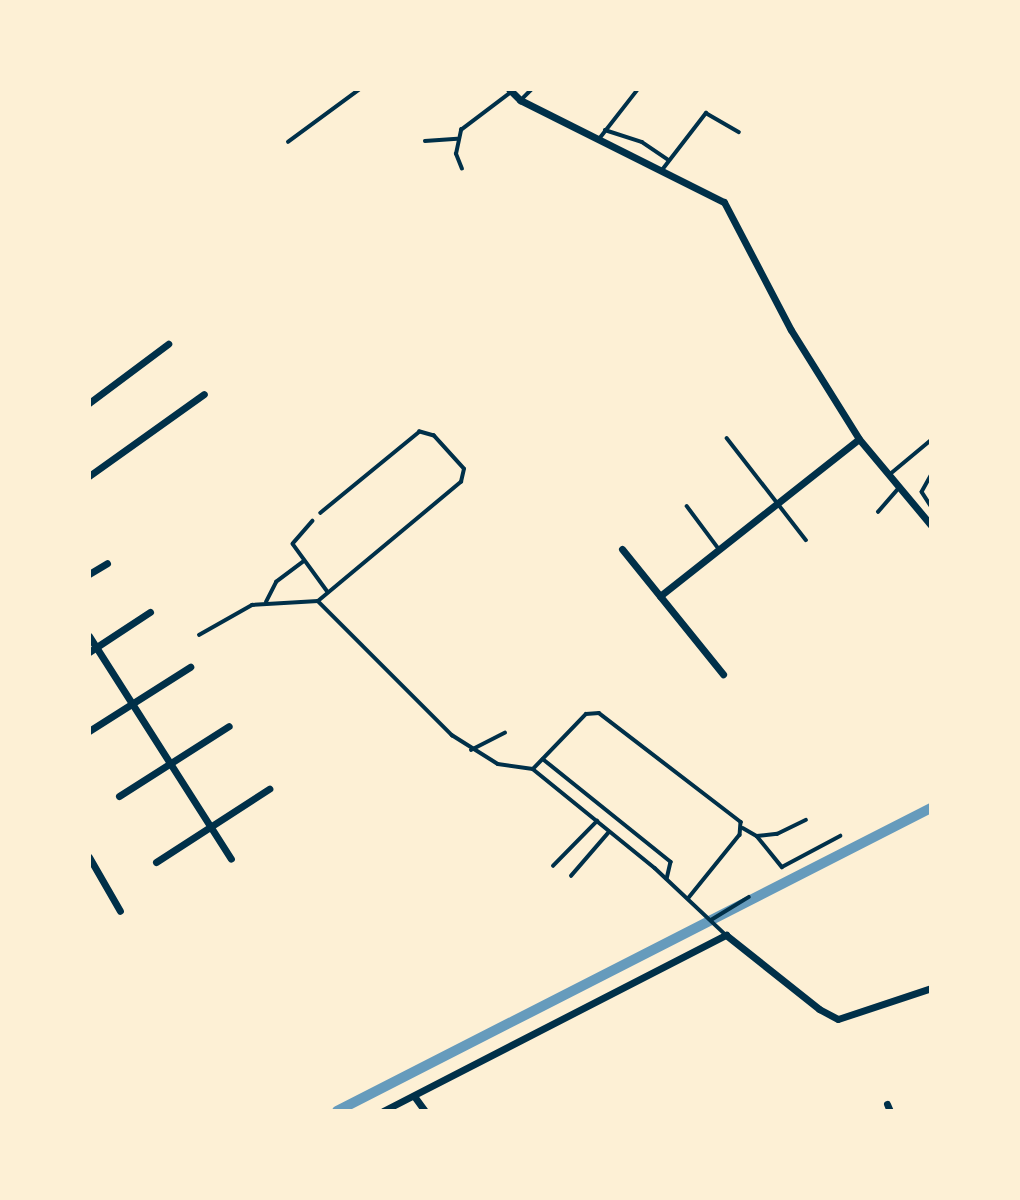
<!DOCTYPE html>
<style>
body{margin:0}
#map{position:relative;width:1020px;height:1200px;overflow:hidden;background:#fdf0d5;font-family:"Source Sans 3",sans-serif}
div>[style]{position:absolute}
.canal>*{height:10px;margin:-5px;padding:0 5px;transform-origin:5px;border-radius:5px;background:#669bbc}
.service>*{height:3.5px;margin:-1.75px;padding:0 1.75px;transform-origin:1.75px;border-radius:1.75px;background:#003049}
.minor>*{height:7px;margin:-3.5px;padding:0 3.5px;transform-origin:3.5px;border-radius:3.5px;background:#003049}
span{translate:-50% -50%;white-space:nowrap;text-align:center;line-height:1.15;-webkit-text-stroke:5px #fdf0d5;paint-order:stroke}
.frame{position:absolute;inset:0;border:91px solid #fdf0d5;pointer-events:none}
</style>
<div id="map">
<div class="canal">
<i style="left:337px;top:1111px;width:667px;rotate:-27.03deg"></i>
</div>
<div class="service">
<i style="left:521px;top:100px;width:16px;rotate:-45deg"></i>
<i style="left:605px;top:130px;width:39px;rotate:18deg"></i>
<i style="left:642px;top:142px;width:32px;rotate:34deg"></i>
<i style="left:599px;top:139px;width:63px;rotate:-52deg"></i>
<i style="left:425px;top:141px;width:32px;rotate:-4deg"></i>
<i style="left:288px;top:142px;width:89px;rotate:-36.4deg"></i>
<i style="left:462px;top:169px;width:16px;rotate:-112deg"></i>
<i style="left:456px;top:154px;width:25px;rotate:-78deg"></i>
<i style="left:461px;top:130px;width:63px;rotate:-37.2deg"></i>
<i style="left:662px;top:170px;width:72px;rotate:-52.3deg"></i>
<i style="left:706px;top:113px;width:38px;rotate:30deg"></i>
<i style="left:727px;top:438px;width:129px;rotate:52.2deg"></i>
<i style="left:889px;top:475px;width:55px;rotate:-39.8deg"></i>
<i style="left:931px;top:476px;width:18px;rotate:119deg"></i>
<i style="left:922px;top:492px;width:17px;rotate:57deg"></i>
<i style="left:687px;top:506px;width:54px;rotate:53.3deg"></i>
<i style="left:878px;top:512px;width:32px;rotate:-49deg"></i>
<i style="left:313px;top:521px;width:30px;rotate:131deg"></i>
<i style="left:293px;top:544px;width:59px;rotate:53.9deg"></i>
<i style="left:318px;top:601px;width:190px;rotate:45deg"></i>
<i style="left:452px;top:735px;width:54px;rotate:32.2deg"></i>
<i style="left:498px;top:764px;width:35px;rotate:8deg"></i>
<i style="left:533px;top:769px;width:157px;rotate:39.1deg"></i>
<i style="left:655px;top:868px;width:96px;rotate:43.3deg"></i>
<i style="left:266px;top:602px;width:22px;rotate:-63deg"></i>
<i style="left:276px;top:582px;width:35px;rotate:-37deg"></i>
<i style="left:199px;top:635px;width:61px;rotate:-29.5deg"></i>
<i style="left:252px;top:605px;width:66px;rotate:-3.5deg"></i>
<i style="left:318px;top:601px;width:186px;rotate:-39.8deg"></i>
<i style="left:461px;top:482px;width:13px;rotate:-77deg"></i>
<i style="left:464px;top:469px;width:45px;rotate:-132.3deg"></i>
<i style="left:434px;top:436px;width:15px;rotate:-164deg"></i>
<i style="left:420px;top:432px;width:128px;rotate:140.7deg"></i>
<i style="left:471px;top:750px;width:38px;rotate:-27deg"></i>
<i style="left:543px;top:759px;width:164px;rotate:38.8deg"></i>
<i style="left:671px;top:862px;width:17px;rotate:103deg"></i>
<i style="left:533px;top:769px;width:76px;rotate:-46.1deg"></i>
<i style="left:586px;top:714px;width:13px;rotate:-4deg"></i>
<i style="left:599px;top:713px;width:179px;rotate:37.5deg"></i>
<i style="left:741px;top:822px;width:13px;rotate:94deg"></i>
<i style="left:740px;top:835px;width:81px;rotate:129deg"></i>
<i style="left:743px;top:828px;width:16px;rotate:30deg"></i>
<i style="left:757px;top:836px;width:40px;rotate:51deg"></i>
<i style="left:782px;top:867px;width:66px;rotate:-28.1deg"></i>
<i style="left:757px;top:836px;width:20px;rotate:-6deg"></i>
<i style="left:777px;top:834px;width:32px;rotate:-26deg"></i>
<i style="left:553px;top:866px;width:63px;rotate:-45.6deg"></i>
<i style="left:571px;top:876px;width:58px;rotate:-49.2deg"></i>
<i style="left:711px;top:920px;width:44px;rotate:-31.2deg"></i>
</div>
<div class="minor">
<i style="left:509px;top:89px;width:16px;rotate:45deg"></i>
<i style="left:520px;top:100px;width:228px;rotate:26.6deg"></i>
<i style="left:724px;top:202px;width:144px;rotate:62.4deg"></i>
<i style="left:791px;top:330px;width:128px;rotate:58deg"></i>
<i style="left:859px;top:439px;width:112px;rotate:50.1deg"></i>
<i style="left:89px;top:403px;width:99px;rotate:-36.8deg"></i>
<i style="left:89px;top:476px;width:141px;rotate:-35.5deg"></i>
<i style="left:622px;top:549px;width:161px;rotate:51.1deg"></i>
<i style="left:89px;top:574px;width:21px;rotate:-31deg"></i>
<i style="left:660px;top:596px;width:253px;rotate:-38.3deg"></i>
<i style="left:89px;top:636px;width:264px;rotate:57.5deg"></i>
<i style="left:89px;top:652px;width:73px;rotate:-33.3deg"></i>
<i style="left:89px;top:731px;width:120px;rotate:-32.4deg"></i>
<i style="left:119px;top:796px;width:130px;rotate:-32.5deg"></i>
<i style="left:89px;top:857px;width:62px;rotate:60.1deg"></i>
<i style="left:156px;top:862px;width:135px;rotate:-32.9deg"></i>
<i style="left:414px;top:1096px;width:19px;rotate:54deg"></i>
<i style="left:887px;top:1104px;width:8px;rotate:67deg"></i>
<i style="left:383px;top:1111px;width:386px;rotate:-27.2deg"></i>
<i style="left:726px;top:935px;width:119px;rotate:38.5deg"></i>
<i style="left:819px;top:1009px;width:21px;rotate:28deg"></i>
<i style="left:838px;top:1019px;width:98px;rotate:-18.4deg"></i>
</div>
<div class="frame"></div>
</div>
